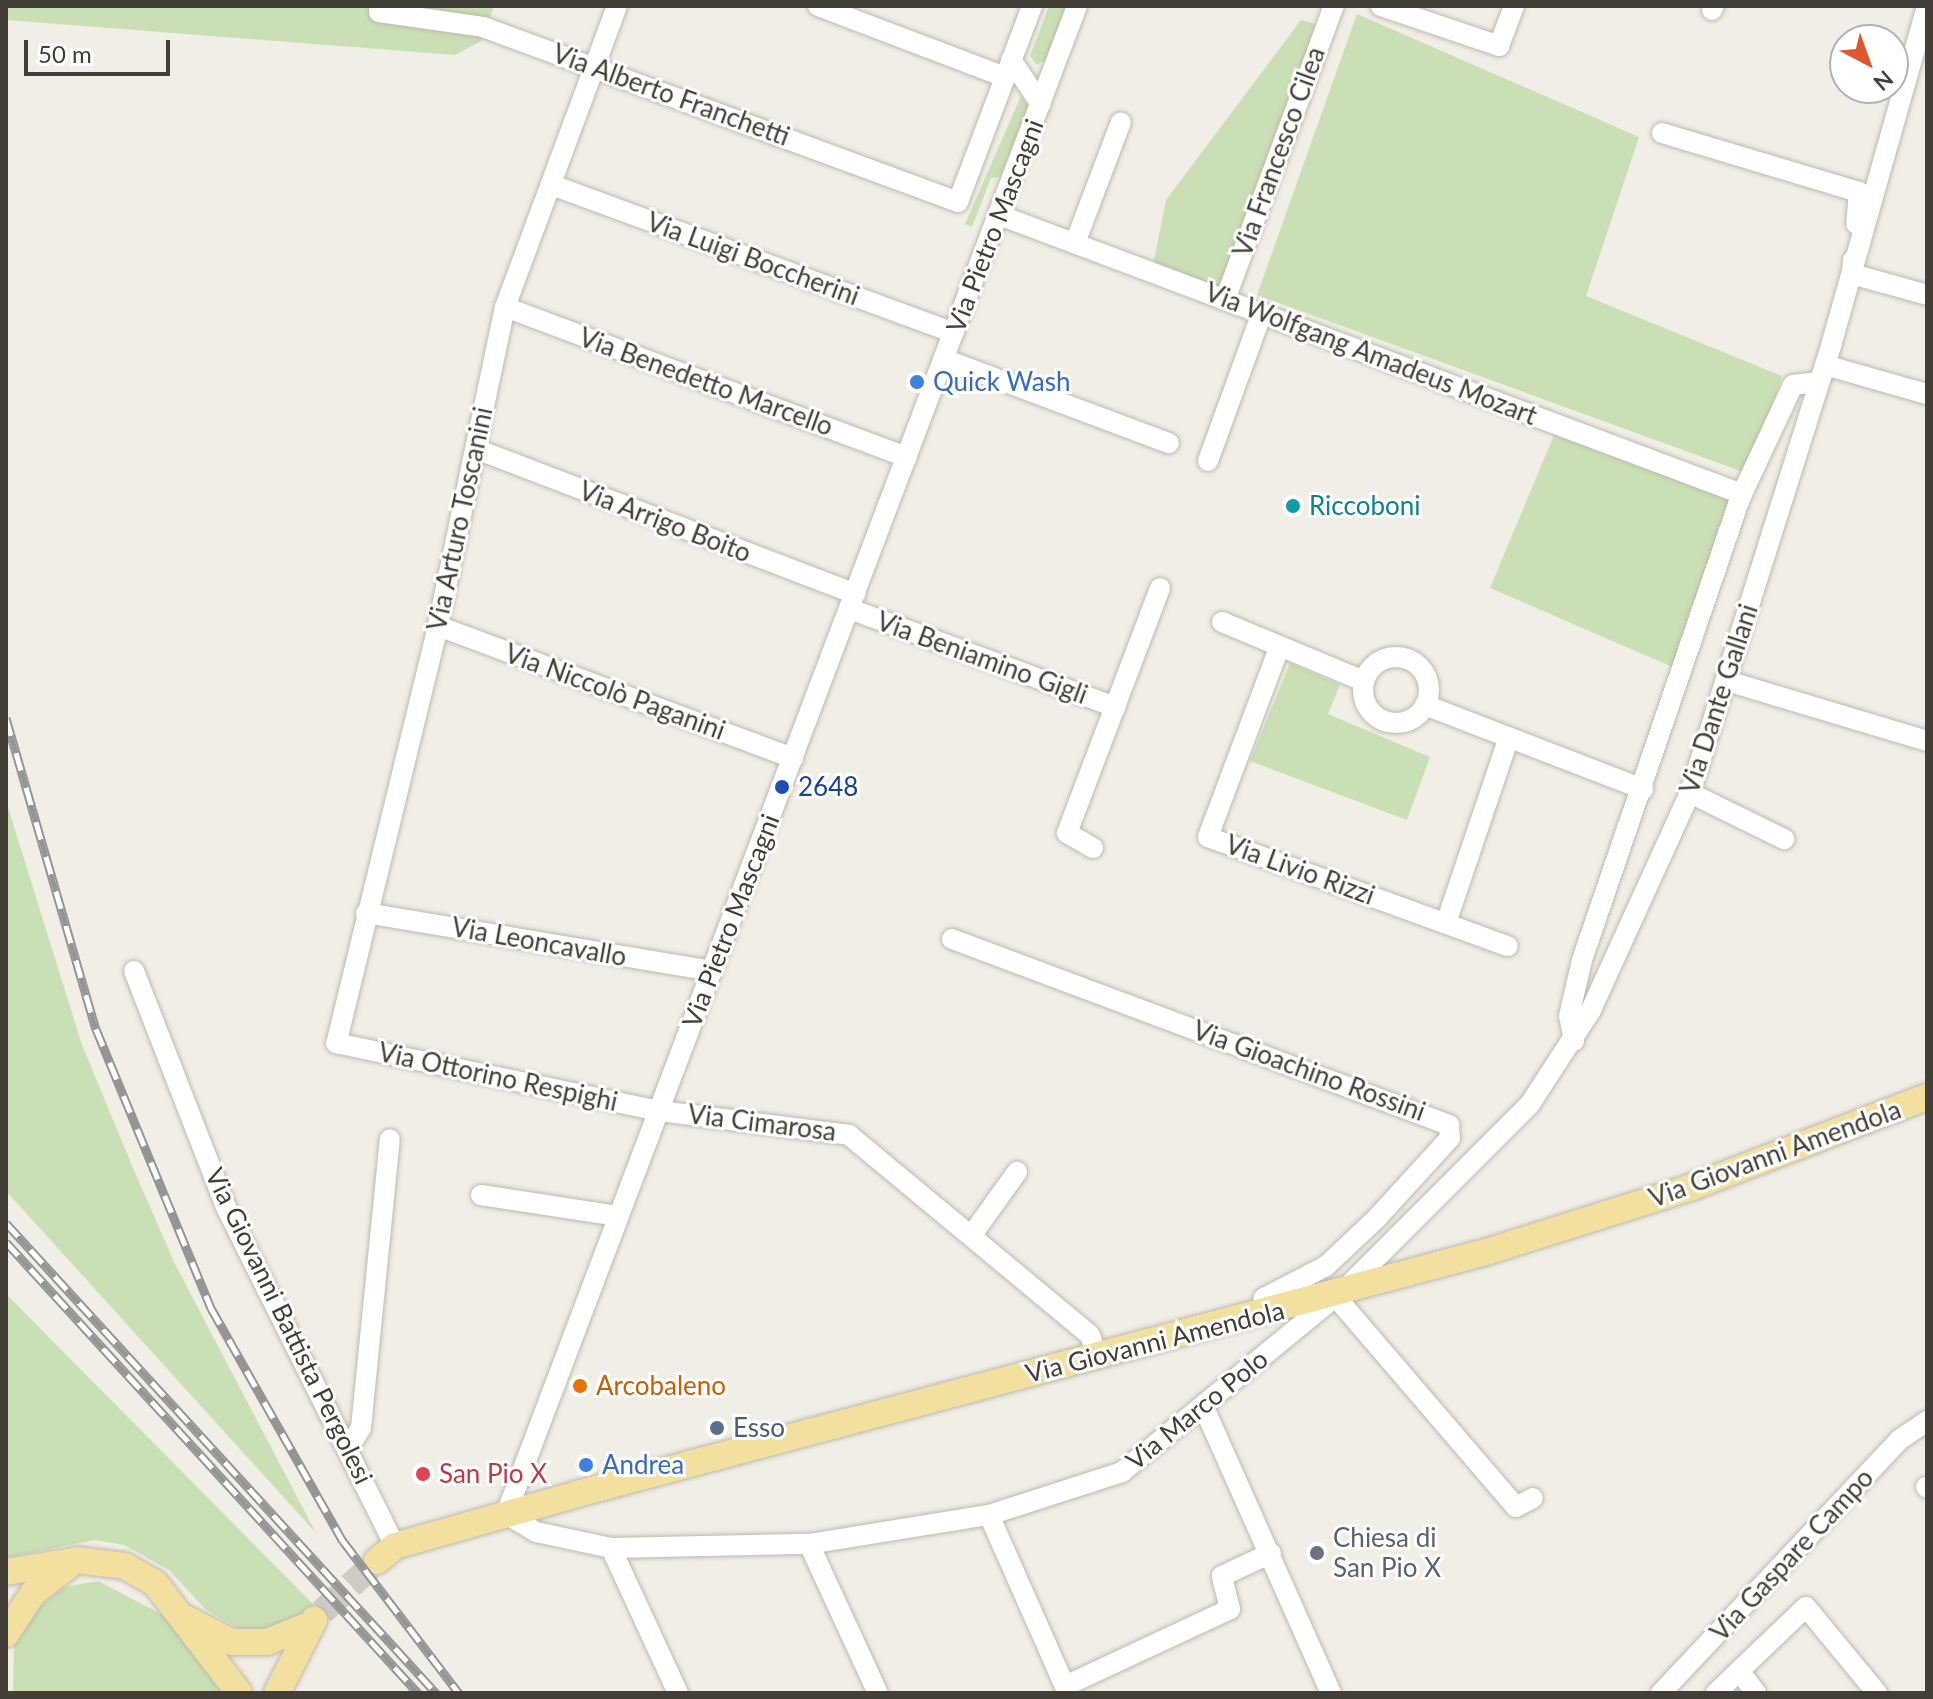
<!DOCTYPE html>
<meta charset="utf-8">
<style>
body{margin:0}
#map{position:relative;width:1933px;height:1699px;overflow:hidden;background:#f1eee6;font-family:Lato,sans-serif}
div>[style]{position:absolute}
.green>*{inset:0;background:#c9e0b4}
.major-tunnel>*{height:26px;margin-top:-13px;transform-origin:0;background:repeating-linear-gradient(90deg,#cecbc3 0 26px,transparent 0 39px)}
.roads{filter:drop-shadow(0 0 2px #beb9ad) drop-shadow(0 0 2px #beb9ad)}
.minor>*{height:20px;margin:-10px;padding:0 10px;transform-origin:10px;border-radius:10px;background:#fff}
.minor>.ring{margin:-10px;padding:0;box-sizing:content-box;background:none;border:20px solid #fff;border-radius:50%}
.major>*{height:26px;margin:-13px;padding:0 13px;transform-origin:13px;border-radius:13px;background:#f2e09f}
.rail>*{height:9px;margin-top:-4.5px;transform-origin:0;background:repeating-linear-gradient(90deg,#fff 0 18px,#959595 0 36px);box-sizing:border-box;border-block:2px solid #959595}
.dots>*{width:22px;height:22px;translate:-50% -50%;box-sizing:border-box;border:4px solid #fff;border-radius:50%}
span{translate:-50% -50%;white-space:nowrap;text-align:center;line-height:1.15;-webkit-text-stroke:6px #fff;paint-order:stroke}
.street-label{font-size:26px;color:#433f36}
.shop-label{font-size:26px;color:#366cbe}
.left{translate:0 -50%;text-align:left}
.culture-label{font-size:26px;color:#0d838f}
.transit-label{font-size:26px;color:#164399}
.food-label{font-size:26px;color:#c56008}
.service-label{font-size:26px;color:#4e5e75}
.health-label{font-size:26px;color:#be3a42}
.worship-label{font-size:26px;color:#5b616d}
.frame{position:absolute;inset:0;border:8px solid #433f36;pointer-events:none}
.north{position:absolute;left:1829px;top:24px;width:80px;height:80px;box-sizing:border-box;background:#fff;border:2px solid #b4b2af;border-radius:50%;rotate:139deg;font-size:22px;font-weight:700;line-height:32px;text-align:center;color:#433f36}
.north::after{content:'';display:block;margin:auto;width:28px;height:36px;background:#df572f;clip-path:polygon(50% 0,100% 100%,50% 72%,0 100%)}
.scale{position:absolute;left:24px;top:40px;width:146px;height:36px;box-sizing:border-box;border:4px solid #433f36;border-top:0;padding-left:10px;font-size:24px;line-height:28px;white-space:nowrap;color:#433f36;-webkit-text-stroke:6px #fff;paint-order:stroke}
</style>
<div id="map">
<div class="green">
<i style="clip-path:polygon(6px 6px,494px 6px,481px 41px,455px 55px,6px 20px)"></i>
<i style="clip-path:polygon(1049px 6px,1067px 6px,1046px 59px,1037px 65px,1030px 56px)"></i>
<i style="clip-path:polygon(1357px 14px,1639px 137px,1586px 296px,1782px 376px,1749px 474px,1257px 295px)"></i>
<i style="clip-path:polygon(1301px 20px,1316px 24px,1221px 290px,1153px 265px,1166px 200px)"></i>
<i style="clip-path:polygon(1021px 96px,1029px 107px,1000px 177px,991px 178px,972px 227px,965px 224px)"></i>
<i style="clip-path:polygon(1554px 435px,1740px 502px,1684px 672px,1490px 588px)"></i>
<i style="clip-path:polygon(1290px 663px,1340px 685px,1328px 714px,1430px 757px,1407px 820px,1250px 761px)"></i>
<i style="clip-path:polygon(6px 801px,82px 1045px,131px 1163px,174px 1262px,316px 1533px,6px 1191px)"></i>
<i style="clip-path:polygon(6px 1294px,314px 1605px,271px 1633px,247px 1633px,206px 1610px,169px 1570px,124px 1545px,95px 1540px,6px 1558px)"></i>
<i style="clip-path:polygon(98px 1581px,167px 1617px,223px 1693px,13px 1693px,14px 1644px,28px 1616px,64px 1587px)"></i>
</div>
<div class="major-tunnel">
<i style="left:322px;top:1612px;width:75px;rotate:-42.8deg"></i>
</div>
<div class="roads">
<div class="minor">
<i style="left:379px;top:6px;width:6px;rotate:90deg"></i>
<i style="left:379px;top:12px;width:105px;rotate:8.2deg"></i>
<i style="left:483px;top:27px;width:506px;rotate:20.22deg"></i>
<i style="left:958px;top:202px;width:210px;rotate:-69.3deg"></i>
<i style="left:617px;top:6px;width:321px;rotate:110.4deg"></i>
<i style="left:505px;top:307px;width:326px;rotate:101.9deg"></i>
<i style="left:438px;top:626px;width:429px;rotate:103.7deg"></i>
<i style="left:336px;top:1043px;width:331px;rotate:11.9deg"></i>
<i style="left:660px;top:1111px;width:191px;rotate:7.2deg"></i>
<i style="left:849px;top:1135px;width:313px;rotate:39.7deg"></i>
<i style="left:1090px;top:1335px;width:23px;rotate:72deg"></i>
<i style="left:818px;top:6px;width:200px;rotate:20.8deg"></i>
<i style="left:1077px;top:6px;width:1612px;rotate:110.74deg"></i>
<i style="left:506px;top:1514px;width:35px;rotate:31deg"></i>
<i style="left:536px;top:1532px;width:77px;rotate:12deg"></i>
<i style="left:611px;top:1548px;width:198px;rotate:-1.2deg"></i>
<i style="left:809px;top:1544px;width:182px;rotate:-9.2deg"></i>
<i style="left:989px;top:1515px;width:140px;rotate:-17.9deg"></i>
<i style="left:1122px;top:1472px;width:290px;rotate:-39.4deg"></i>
<i style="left:1346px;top:1288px;width:260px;rotate:-45deg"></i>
<i style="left:1530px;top:1104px;width:112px;rotate:-57deg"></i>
<i style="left:1591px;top:1010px;width:239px;rotate:-65.5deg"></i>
<i style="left:1690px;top:793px;width:473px;rotate:-72.5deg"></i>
<i style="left:1832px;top:342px;width:349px;rotate:-74.2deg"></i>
<i style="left:1381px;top:6px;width:125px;rotate:18.7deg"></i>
<i style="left:1499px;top:46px;width:43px;rotate:-69.4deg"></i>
<i style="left:1712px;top:10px;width:4px;rotate:-63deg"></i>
<i style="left:1011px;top:60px;width:53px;rotate:55.7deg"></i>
<i style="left:1662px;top:133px;width:206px;rotate:16.7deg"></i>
<i style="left:1859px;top:192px;width:32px;rotate:95deg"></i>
<i style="left:552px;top:185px;width:428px;rotate:20.2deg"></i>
<i style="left:999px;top:215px;width:794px;rotate:20.58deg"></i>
<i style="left:1075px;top:243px;width:129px;rotate:-69.2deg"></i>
<i style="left:1853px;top:260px;width:14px;rotate:94deg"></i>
<i style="left:1852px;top:274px;width:78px;rotate:15.6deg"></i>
<i style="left:1225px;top:300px;width:314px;rotate:-69.7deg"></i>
<i style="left:505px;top:307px;width:429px;rotate:20.5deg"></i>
<i style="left:944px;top:359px;width:240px;rotate:20.5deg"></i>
<i style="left:1825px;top:365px;width:106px;rotate:15.9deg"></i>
<i style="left:476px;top:449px;width:406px;rotate:20.9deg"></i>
<i style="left:1208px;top:461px;width:158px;rotate:-70deg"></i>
<i style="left:850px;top:609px;width:283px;rotate:20.3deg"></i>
<i style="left:1222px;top:622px;width:154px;rotate:22.6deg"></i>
<i style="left:438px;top:626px;width:379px;rotate:20.4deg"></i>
<i style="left:1279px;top:648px;width:202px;rotate:110.6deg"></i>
<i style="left:1208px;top:837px;width:319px;rotate:20deg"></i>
<i class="ring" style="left:1363px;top:657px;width:46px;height:46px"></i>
<i style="left:1727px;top:681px;width:209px;rotate:16.7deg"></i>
<i style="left:1425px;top:705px;width:234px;rotate:21.1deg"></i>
<i style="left:1690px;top:793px;width:105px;rotate:26.1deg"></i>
<i style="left:1093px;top:848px;width:30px;rotate:-150deg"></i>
<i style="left:1067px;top:833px;width:262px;rotate:-69.2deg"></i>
<i style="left:366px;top:913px;width:351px;rotate:9.5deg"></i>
<i style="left:1446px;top:923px;width:193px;rotate:-71.3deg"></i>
<i style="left:952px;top:939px;width:531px;rotate:20.52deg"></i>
<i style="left:1449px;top:1125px;width:13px;rotate:86deg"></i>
<i style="left:1450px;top:1138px;width:108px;rotate:132.4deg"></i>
<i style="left:1377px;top:1218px;width:70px;rotate:136.7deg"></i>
<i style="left:1326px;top:1266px;width:70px;rotate:152.7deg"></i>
<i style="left:1264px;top:1298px;width:16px;rotate:104deg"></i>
<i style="left:134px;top:971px;width:256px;rotate:68.7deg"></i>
<i style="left:227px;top:1209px;width:377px;rotate:63.5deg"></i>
<i style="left:1574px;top:1041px;width:25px;rotate:-101deg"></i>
<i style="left:1569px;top:1016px;width:57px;rotate:-76.9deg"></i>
<i style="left:1582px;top:960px;width:493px;rotate:-71.1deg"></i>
<i style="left:1742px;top:494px;width:120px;rotate:-64.9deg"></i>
<i style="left:1793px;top:385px;width:26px;rotate:-7deg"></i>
<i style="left:481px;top:1195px;width:139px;rotate:8.7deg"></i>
<i style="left:974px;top:1232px;width:74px;rotate:-54.4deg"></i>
<i style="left:1335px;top:1296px;width:278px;rotate:49.4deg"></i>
<i style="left:1516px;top:1507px;width:19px;rotate:-28deg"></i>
<i style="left:1205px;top:1410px;width:310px;rotate:66deg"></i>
<i style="left:349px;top:1447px;width:22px;rotate:-58deg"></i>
<i style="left:361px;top:1428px;width:290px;rotate:-84.3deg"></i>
<i style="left:1926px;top:1487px;width:1px;rotate:45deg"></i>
<i style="left:989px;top:1515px;width:195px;rotate:66.1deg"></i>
<i style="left:809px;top:1544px;width:164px;rotate:65.2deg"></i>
<i style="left:611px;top:1548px;width:160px;rotate:65.2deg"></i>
<i style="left:1739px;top:1671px;width:28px;rotate:52deg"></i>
<i style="left:1065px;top:1686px;width:182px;rotate:-25deg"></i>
<i style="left:1230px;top:1609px;width:34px;rotate:-104deg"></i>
<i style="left:1222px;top:1576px;width:54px;rotate:-25.1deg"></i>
<i style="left:1661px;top:1693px;width:347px;rotate:-46.7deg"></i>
<i style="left:1899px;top:1440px;width:34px;rotate:-34deg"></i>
<i style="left:1716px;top:1693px;width:124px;rotate:-43.7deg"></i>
<i style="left:1806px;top:1607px;width:112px;rotate:50.5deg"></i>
</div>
<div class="major">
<i style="left:377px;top:1561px;width:23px;rotate:-40deg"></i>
<i style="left:395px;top:1546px;width:189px;rotate:-15.9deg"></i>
<i style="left:577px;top:1494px;width:941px;rotate:-14.91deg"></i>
<i style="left:1486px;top:1252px;width:216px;rotate:-17.5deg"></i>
<i style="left:1692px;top:1187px;width:252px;rotate:-21deg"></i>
<i style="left:6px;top:1572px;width:63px;rotate:-9.2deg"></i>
<i style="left:187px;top:1619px;width:51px;rotate:27.1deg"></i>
<i style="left:232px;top:1642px;width:35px"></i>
<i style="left:267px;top:1642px;width:48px;rotate:-21.8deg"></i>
<i style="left:6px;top:1634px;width:49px;rotate:-56.6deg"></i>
<i style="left:33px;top:1593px;width:54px;rotate:-37.5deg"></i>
<i style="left:76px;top:1560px;width:49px;rotate:7deg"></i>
<i style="left:125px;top:1566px;width:34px;rotate:30deg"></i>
<i style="left:155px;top:1583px;width:138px;rotate:52.6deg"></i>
<i style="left:277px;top:1693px;width:82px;rotate:-63.1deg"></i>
</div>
</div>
<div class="rail">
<i style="left:6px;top:718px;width:324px;rotate:73.9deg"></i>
<i style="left:96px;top:1029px;width:302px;rotate:67.6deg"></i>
<i style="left:211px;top:1308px;width:268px;rotate:60.5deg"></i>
<i style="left:343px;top:1541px;width:191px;rotate:52.7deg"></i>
<i style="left:6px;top:1223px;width:637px;rotate:47.54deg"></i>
<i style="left:6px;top:1242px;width:611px;rotate:47.59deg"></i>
</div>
<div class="dots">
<i style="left:917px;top:382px;background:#3f7fe0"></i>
<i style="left:1293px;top:506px;background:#0f9aa8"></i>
<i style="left:782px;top:787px;background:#1a4fb4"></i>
<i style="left:580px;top:1386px;background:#e8710a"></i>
<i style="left:717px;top:1428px;background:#5c6f8a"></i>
<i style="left:586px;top:1465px;background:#3f7fe0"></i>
<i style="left:423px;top:1474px;background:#e0444e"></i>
<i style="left:1317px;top:1553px;background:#6b7280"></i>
</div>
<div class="street-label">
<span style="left:671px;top:95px;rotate:20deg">Via Alberto Franchetti</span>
<span style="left:1279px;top:152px;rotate:-70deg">Via Francesco Cilea</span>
<span style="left:995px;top:226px;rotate:-69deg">Via Pietro Mascagni</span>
<span style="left:753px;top:259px;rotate:20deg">Via Luigi Boccherini</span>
<span style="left:1371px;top:354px;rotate:21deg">Via Wolfgang Amadeus Mozart</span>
<span style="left:706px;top:382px;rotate:20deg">Via Benedetto Marcello</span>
<span style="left:460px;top:519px;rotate:-78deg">Via Arturo Toscanini</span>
<span style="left:665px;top:522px;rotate:21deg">Via Arrigo Boito</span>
<span style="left:982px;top:658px;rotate:20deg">Via Beniamino Gigli</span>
<span style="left:615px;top:692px;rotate:20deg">Via Niccolò Paganini</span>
<span style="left:1719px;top:699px;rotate:-72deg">Via Dante Gallani</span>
<span style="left:1300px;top:870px;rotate:20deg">Via Livio Rizzi</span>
<span style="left:731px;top:921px;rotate:-69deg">Via Pietro Mascagni</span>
<span style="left:539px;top:942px;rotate:10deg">Via Leoncavallo</span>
<span style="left:1309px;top:1071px;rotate:20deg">Via Gioachino Rossini</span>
<span style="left:498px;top:1077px;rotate:12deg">Via Ottorino Respighi</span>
<span style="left:762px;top:1123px;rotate:7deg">Via Cimarosa</span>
<span style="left:1775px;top:1154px;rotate:-20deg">Via Giovanni Amendola</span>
<span style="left:289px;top:1326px;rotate:64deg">Via Giovanni Battista Pergolesi</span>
<span style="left:1155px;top:1342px;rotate:-14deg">Via Giovanni Amendola</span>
<span style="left:1197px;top:1410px;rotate:-39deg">Via Marco Polo</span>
<span style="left:1792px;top:1555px;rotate:-47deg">Via Gaspare Campo</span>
</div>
<div class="shop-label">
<span class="left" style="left:933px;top:382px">Quick Wash</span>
<span class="left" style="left:602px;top:1465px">Andrea</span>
</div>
<div class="culture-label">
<span class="left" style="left:1309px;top:506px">Riccoboni</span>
</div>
<div class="transit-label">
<span class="left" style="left:798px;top:787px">2648</span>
</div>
<div class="food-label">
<span class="left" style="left:596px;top:1386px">Arcobaleno</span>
</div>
<div class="service-label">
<span class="left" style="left:733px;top:1428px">Esso</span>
</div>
<div class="health-label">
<span class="left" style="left:439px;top:1474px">San Pio X</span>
</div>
<div class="worship-label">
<span class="left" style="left:1333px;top:1553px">Chiesa di<br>San Pio X</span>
</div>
<div class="frame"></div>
<div class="north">N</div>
<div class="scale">50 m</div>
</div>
